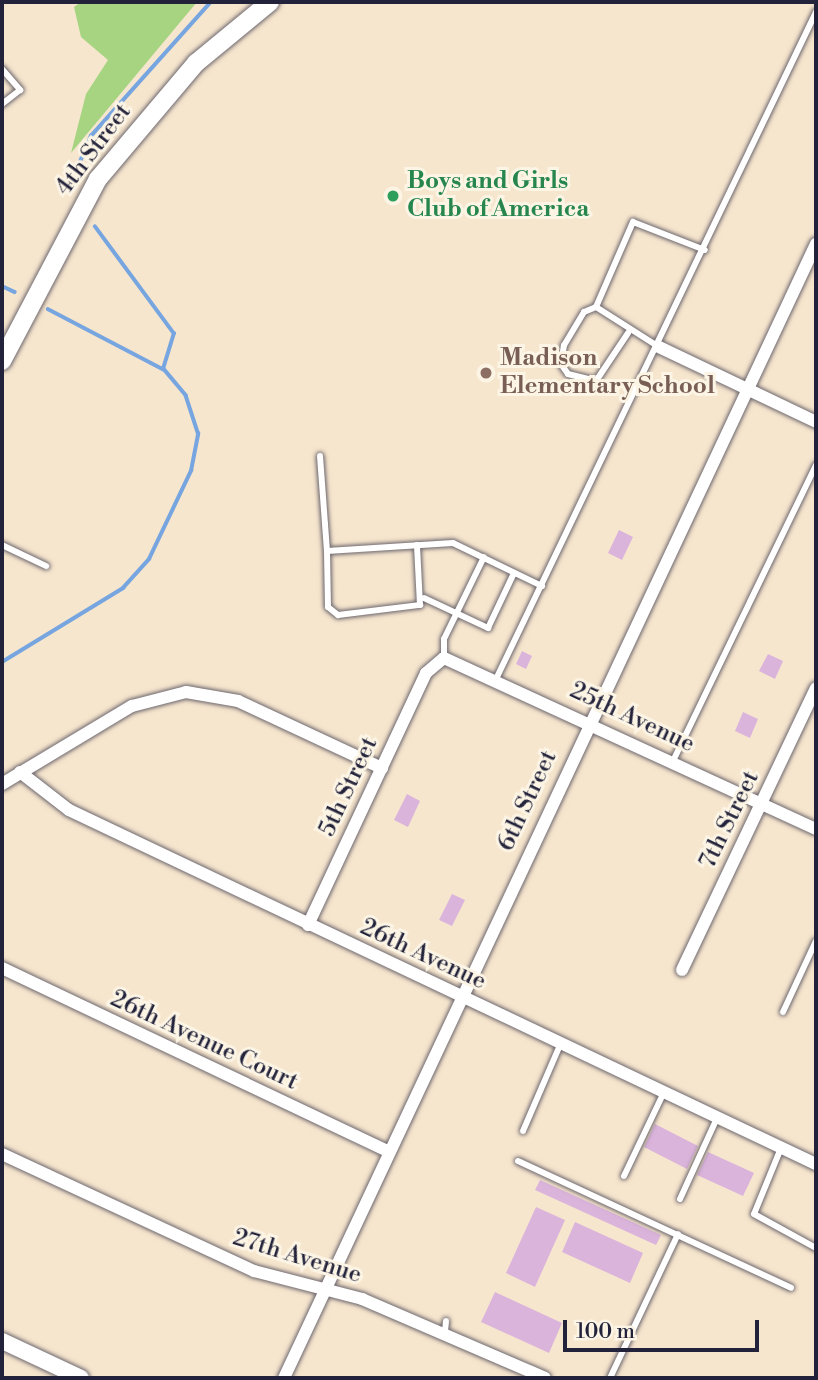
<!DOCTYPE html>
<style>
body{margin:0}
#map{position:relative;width:818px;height:1380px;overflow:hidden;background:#f7e6ce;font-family:"Libre Bodoni",serif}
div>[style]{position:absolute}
.green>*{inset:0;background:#a6d481}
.stream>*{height:3.5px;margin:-1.75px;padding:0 1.75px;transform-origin:1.75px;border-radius:1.75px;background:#76a5e0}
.building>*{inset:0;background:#dbb4dc}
.roads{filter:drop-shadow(0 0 2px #6d676e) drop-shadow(0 0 2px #6d676e)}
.service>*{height:6px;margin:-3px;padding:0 3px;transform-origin:3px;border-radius:3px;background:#fff}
.minor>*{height:12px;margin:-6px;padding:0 6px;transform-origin:6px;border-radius:6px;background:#fff}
.tertiary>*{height:16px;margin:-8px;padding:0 8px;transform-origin:8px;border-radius:8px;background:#fff}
.secondary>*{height:18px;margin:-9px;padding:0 9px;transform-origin:9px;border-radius:9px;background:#fff}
.dots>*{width:19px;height:19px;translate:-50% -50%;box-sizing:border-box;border:4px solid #fcf5e5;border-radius:50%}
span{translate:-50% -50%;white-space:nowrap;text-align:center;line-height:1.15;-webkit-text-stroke:6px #fcf5e5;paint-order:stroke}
.street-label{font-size:24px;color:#22223b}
.leisure-label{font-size:24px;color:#27864d;font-weight:700}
.left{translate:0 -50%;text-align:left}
.education-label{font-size:24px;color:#785e54;font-weight:700}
.frame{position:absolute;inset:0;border:4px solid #22223b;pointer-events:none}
.scale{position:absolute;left:563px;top:1320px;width:196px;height:32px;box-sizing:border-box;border:4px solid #22223b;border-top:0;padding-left:9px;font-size:21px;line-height:24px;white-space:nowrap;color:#22223b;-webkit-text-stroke:5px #fcf5e5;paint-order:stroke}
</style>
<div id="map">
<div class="green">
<i style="clip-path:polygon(81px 2px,197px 2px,71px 153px,86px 94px,108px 60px,81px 37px,74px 7px)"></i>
</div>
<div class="stream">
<i style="left:76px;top:171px;width:38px;rotate:-67deg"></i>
<i style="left:91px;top:136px;width:180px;rotate:-48.2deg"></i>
<i style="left:2px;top:286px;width:14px;rotate:25deg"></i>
<i style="left:48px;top:309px;width:130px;rotate:27.6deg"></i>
<i style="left:2px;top:662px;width:142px;rotate:-31.4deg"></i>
<i style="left:123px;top:588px;width:39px;rotate:-48deg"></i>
<i style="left:149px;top:559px;width:98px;rotate:-64.5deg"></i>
<i style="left:191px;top:471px;width:38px;rotate:-79deg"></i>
<i style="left:198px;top:434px;width:40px;rotate:-108deg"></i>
<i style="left:186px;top:396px;width:35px;rotate:-130deg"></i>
<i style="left:163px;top:369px;width:37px;rotate:-73deg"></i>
<i style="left:174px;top:334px;width:133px;rotate:-126.4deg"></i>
</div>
<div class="building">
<i style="clip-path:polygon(619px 530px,633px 537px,622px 560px,608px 553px)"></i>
<i style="clip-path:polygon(522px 651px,532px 656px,526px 669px,516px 664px)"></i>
<i style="clip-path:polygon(768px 654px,783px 661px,775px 679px,759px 671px)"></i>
<i style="clip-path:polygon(743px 712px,758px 719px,750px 738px,735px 731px)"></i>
<i style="clip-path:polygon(407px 794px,420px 801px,408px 827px,394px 820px)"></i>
<i style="clip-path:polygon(452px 894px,465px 900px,452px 926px,439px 920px)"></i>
<i style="clip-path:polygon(655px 1124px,698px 1146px,687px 1169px,644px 1147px)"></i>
<i style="clip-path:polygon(708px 1152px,754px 1173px,743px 1196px,697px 1175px)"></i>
<i style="clip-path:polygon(540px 1180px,661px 1235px,656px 1245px,535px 1190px)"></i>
<i style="clip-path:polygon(536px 1207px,565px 1220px,535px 1287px,506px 1273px)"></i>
<i style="clip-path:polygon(575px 1222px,643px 1253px,630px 1283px,562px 1252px)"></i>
<i style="clip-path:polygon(495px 1292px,562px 1323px,549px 1353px,481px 1322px)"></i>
</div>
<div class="roads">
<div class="service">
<i style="left:2px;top:69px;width:28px;rotate:49deg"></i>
<i style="left:20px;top:90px;width:23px;rotate:142deg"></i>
<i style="left:596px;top:307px;width:13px;rotate:157deg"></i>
<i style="left:584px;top:312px;width:39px;rotate:121deg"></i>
<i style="left:564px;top:345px;width:19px;rotate:99deg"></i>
<i style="left:561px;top:364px;width:12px;rotate:55deg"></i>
<i style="left:568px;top:374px;width:29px;rotate:14deg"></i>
<i style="left:596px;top:381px;width:58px;rotate:-56.3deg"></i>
<i style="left:659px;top:347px;width:75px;rotate:-147.6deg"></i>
<i style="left:596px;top:307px;width:93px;rotate:-66.5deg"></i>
<i style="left:633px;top:222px;width:77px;rotate:21.3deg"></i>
<i style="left:320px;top:456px;width:95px;rotate:85.8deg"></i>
<i style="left:327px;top:551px;width:126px;rotate:-3.6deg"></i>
<i style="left:453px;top:543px;width:99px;rotate:25.8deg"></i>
<i style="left:2px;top:545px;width:49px;rotate:25.5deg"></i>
<i style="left:327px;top:551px;width:56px;rotate:89deg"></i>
<i style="left:328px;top:607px;width:13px;rotate:39deg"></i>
<i style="left:338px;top:615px;width:83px;rotate:-7deg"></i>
<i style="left:420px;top:605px;width:60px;rotate:-92.9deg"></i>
<i style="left:424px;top:598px;width:71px;rotate:25.1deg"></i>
<i style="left:488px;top:628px;width:61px;rotate:-64.7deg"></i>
<i style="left:444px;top:658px;width:19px;rotate:-90deg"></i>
<i style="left:444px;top:639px;width:91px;rotate:-64deg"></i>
<i style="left:497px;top:677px;width:738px;rotate:-64.37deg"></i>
<i style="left:673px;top:761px;width:329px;rotate:-64.2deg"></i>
<i style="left:783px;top:1012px;width:78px;rotate:-65.1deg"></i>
<i style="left:523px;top:1131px;width:94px;rotate:-66.7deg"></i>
<i style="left:781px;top:1148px;width:71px;rotate:112.2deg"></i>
<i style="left:754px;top:1214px;width:71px;rotate:28.7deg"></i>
<i style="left:518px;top:1161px;width:301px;rotate:24.9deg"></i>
<i style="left:624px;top:1176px;width:93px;rotate:-64.5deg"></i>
<i style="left:680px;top:1199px;width:89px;rotate:-65.4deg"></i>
<i style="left:445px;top:1331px;width:10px;rotate:-84deg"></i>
<i style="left:610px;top:1378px;width:159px;rotate:-64.7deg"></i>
</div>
<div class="minor">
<i style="left:659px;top:347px;width:174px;rotate:25.5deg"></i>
<i style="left:20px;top:772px;width:62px;rotate:37.8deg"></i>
<i style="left:69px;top:810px;width:827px;rotate:25.36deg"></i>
<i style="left:2px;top:784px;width:152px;rotate:-31deg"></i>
<i style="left:132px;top:706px;width:56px;rotate:-14.5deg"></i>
<i style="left:186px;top:692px;width:53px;rotate:9.8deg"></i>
<i style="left:238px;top:701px;width:159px;rotate:25deg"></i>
<i style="left:308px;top:925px;width:278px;rotate:-64.9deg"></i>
<i style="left:426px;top:673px;width:23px;rotate:-40deg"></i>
<i style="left:444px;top:658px;width:409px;rotate:24.7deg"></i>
<i style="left:2px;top:968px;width:427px;rotate:25.4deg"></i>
<i style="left:682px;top:970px;width:312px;rotate:-64.6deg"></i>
<i style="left:2px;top:1154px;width:278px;rotate:24.9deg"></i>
<i style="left:254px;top:1271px;width:112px;rotate:14.5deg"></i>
<i style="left:362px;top:1299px;width:199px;rotate:23.3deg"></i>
<i style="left:284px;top:1378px;width:1253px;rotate:-64.87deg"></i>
</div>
<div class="tertiary">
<i style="left:2px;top:1341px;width:87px;rotate:25.1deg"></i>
</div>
<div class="secondary">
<i style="left:2px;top:361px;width:206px;rotate:-62.2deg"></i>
<i style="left:98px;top:179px;width:152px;rotate:-49.8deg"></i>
<i style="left:196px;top:63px;width:96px;rotate:-39.5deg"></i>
</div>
</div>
<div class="dots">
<i style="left:393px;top:196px;background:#2e9e5b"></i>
<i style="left:486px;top:373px;background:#8d6e63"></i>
</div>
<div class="street-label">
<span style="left:94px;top:150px;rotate:-53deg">4th Street</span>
<span style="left:632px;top:718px;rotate:25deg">25th Avenue</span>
<span style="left:349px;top:787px;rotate:-65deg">5th Street</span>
<span style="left:528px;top:801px;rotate:-65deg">6th Street</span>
<span style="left:730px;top:820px;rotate:-64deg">7th Street</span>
<span style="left:423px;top:955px;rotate:25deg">26th Avenue</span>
<span style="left:204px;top:1041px;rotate:25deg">26th Avenue Court</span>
<span style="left:297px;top:1257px;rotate:17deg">27th Avenue</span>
</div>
<div class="leisure-label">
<span class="left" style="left:407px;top:196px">Boys and Girls<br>Club of America</span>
</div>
<div class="education-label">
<span class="left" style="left:500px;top:373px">Madison<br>Elementary School</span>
</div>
<div class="frame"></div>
<div class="scale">100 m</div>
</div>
